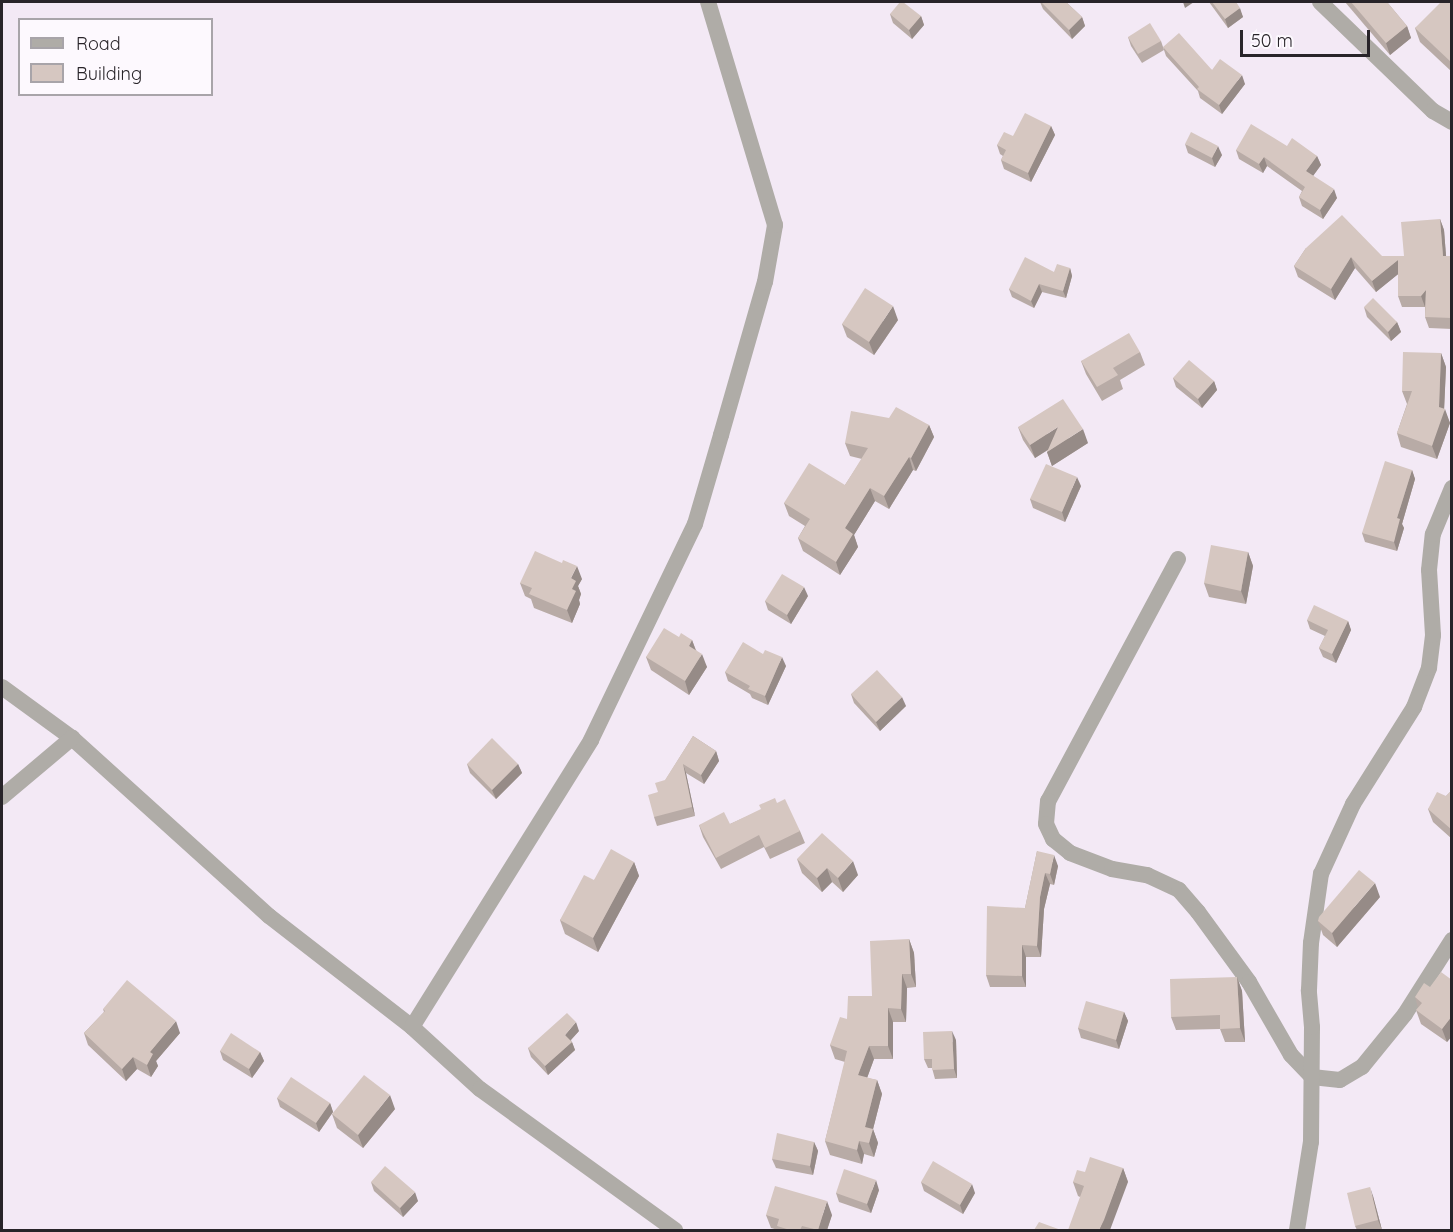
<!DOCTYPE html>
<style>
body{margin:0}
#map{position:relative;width:1453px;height:1232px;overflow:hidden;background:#f3e9f5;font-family:Quicksand,sans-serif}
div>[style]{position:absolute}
.minor>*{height:16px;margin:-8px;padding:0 8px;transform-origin:8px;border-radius:8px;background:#afaca7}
.wall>*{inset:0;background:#b8aba6}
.shaded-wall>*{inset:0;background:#968b87}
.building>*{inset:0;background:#d6c7c1}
span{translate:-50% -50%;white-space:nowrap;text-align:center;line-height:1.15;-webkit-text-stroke:5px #fdf9fe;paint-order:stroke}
.frame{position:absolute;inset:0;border:3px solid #282429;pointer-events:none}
.legend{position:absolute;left:18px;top:18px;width:195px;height:78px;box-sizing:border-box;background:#fdf9fe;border:2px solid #a8a4a9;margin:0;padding:8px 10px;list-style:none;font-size:18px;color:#282429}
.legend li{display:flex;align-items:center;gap:12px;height:30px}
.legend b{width:30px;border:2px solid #a8a4a9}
.scale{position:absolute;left:1240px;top:30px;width:130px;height:27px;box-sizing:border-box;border:3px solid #282429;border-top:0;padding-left:8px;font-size:18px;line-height:21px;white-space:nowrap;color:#282429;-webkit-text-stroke:4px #fdf9fe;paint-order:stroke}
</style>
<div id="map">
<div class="minor">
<i style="left:1320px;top:2px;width:157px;rotate:44deg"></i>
<i style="left:1433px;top:111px;width:22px;rotate:30deg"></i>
<i style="left:1178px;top:559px;width:275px;rotate:118.2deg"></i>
<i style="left:1048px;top:801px;width:23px;rotate:95deg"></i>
<i style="left:1046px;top:824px;width:17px;rotate:65deg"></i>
<i style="left:1053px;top:839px;width:22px;rotate:39deg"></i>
<i style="left:1070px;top:853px;width:45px;rotate:20.9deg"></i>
<i style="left:1112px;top:869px;width:36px;rotate:10deg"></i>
<i style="left:1147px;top:875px;width:35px;rotate:25deg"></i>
<i style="left:1179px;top:890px;width:29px;rotate:49deg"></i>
<i style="left:1198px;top:912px;width:87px;rotate:53.9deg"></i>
<i style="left:1249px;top:982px;width:84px;rotate:60.1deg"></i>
<i style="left:1291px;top:1055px;width:30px;rotate:46deg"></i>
<i style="left:1312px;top:1077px;width:28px;rotate:6deg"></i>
<i style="left:1340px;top:1080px;width:26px;rotate:-31deg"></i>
<i style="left:1362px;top:1067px;width:68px;rotate:-50.9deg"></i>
<i style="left:1405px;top:1014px;width:88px;rotate:-57.6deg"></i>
<i style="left:2px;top:687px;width:87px;rotate:36.1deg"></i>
<i style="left:72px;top:738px;width:266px;rotate:42.1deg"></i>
<i style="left:269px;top:916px;width:181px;rotate:37.8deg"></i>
<i style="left:412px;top:1027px;width:92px;rotate:42.4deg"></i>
<i style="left:480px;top:1089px;width:241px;rotate:35.9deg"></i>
<i style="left:2px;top:797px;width:92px;rotate:-40.1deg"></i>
<i style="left:412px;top:1027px;width:338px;rotate:-58deg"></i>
<i style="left:591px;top:740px;width:240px;rotate:-64.3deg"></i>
<i style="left:695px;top:524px;width:93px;rotate:-73.7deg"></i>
<i style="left:721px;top:435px;width:159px;rotate:-74deg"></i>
<i style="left:765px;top:282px;width:58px;rotate:-80deg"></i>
<i style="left:775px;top:225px;width:233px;rotate:-106.7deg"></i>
<i style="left:1297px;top:1230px;width:89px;rotate:-81deg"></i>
<i style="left:1311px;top:1142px;width:115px;rotate:-89.5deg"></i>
<i style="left:1312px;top:1027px;width:37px;rotate:-95deg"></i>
<i style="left:1309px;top:990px;width:47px;rotate:-87.6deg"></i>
<i style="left:1311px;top:943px;width:70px;rotate:-81.8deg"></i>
<i style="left:1321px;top:874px;width:77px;rotate:-65.4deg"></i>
<i style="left:1353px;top:804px;width:115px;rotate:-57.8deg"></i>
<i style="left:1414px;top:707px;width:42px;rotate:-69deg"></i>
<i style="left:1429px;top:668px;width:33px;rotate:-83deg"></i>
<i style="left:1433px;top:635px;width:65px;rotate:-93.5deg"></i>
<i style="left:1429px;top:570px;width:36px;rotate:-84deg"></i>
<i style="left:1433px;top:534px;width:50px;rotate:-67.6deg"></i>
</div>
<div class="wall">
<i style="clip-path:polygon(1040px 2px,1066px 2px,1082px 17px,1085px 26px,1072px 39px,1043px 9px)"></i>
<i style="clip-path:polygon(1209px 2px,1236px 2px,1243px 17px,1228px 28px)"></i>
<i style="clip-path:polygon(1345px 2px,1387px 2px,1407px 26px,1411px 38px,1390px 55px)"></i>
<i style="clip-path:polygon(1452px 4px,1452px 72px,1420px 42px,1415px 28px)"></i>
<i style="clip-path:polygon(890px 14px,921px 16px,924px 25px,912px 39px,893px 23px)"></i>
<i style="clip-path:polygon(1128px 37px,1161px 41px,1164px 50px,1142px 63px,1131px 46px)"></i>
<i style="clip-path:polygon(1163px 47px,1212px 70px,1245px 84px,1222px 114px,1200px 98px,1198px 91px,1166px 56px)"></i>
<i style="clip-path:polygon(1051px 126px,1055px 135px,1031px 182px,1004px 169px,1001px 160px,1003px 156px,1000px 154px,997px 145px,1013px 136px)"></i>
<i style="clip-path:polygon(1185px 144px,1222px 155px,1215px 167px,1188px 153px)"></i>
<i style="clip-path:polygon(1287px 146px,1317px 156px,1321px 165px,1313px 176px,1337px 198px,1323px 219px,1302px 206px,1299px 197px,1302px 191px,1267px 166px,1263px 173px,1239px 159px,1236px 150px)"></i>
<i style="clip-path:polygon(1440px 219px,1444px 230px,1446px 256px,1452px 256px,1452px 329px,1429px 328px,1425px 317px,1425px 307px,1402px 307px,1398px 296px,1398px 274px,1376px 292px,1355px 268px,1335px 300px,1298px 277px,1294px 266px,1306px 248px,1382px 256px,1404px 256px)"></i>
<i style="clip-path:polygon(1070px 268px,1072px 276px,1066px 298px,1042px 292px,1034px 308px,1012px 297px,1009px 289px,1054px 272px)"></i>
<i style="clip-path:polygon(1364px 307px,1397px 322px,1401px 332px,1391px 341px,1367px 317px)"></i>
<i style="clip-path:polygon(898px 320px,874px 355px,847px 337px,842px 324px)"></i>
<i style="clip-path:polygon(1140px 352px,1145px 365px,1120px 380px,1123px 389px,1102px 401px,1086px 374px,1081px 361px)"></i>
<i style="clip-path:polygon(1441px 353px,1446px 367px,1444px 409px,1450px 423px,1437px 459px,1401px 447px,1397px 433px,1407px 404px,1402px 391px)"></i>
<i style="clip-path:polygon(1173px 378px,1214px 381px,1217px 390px,1202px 408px,1176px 387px)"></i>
<i style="clip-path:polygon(889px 418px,929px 425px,934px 437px,916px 471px,913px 470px,889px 509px,875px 501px,854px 535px,858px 547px,840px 575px,803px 551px,798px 538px,805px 526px,789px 516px,784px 503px,845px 485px,862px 459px,850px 456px,845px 443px)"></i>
<i style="clip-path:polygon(1018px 427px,1088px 443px,1052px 466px,1047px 452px,1048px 450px,1035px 458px,1023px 440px)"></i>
<i style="clip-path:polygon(1412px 470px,1415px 479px,1402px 524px,1404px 528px,1397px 551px,1365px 542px,1362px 533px)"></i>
<i style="clip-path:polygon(1081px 486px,1065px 522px,1033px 508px,1030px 499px)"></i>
<i style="clip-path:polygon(1248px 552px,1253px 566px,1246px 604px,1209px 597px,1204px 583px)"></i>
<i style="clip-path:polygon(582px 579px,578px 586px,581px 594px,579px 600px,580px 604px,572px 623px,534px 608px,531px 599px,525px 596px,520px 583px)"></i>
<i style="clip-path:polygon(808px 596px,791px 624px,768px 610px,765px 601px)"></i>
<i style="clip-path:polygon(1307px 620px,1348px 621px,1351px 630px,1336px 663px,1323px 657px,1319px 648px,1325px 636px,1310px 629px)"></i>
<i style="clip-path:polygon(679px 637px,692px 640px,696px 650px,707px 667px,689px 695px,651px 670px,646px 657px)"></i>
<i style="clip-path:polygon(763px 654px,786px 666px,768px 705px,752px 698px,750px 694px,728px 681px,725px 672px)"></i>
<i style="clip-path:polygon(851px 694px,906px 706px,880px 731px,854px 703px)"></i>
<i style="clip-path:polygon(693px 736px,716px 751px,719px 761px,704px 784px,686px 773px,695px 816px,657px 826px,654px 817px,658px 792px)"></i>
<i style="clip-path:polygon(467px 764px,518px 764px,522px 773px,496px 799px,470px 773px)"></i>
<i style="clip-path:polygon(1452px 790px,1452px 839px,1433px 822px,1428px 809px,1446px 796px)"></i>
<i style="clip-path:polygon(777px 803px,800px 831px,805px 843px,770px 859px,764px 847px,721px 869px,703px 837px,699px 825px,730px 824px)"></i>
<i style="clip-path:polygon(1037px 851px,1058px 866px,1054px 885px,1050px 884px,1044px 909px,1041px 957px,1026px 957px,1026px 987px,990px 987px,986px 975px,1025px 908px)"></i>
<i style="clip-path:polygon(797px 859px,858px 875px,843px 892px,832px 882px,822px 892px,802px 873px)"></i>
<i style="clip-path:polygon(634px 862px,639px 876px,598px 952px,565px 934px,560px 920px,594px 880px)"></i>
<i style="clip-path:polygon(1380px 897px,1337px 947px,1323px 935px,1318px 921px)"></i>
<i style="clip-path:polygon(909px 939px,914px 953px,916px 987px,907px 988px,906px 1022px,893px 1022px,893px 1059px,874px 1059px,867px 1078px,877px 1080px,882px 1094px,873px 1129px,878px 1143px,874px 1157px,864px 1154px,862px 1164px,830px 1155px,825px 1141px,845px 1062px,835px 1059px,830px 1045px,847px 1019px,872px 996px)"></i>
<i style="clip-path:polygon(1237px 977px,1242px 991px,1245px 1042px,1225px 1042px,1220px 1029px,1176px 1030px,1171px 1017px)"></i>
<i style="clip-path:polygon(1452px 980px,1452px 1036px,1447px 1042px,1421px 1024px,1416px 1010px,1418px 1008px,1415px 997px,1430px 987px)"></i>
<i style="clip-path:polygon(103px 1009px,180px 1033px,156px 1061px,158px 1066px,151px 1077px,137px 1069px,126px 1081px,88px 1045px,84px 1033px,104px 1012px)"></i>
<i style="clip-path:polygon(1124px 1012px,1128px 1021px,1119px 1049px,1081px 1038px,1078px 1028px)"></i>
<i style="clip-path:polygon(579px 1031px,571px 1040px,575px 1050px,548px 1075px,531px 1057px,528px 1048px)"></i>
<i style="clip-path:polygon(956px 1040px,957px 1078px,935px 1079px,932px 1068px,928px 1068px,924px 1059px)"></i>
<i style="clip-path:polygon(220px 1051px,260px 1052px,264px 1061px,252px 1078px,223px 1060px)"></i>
<i style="clip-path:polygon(277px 1098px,330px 1103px,333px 1112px,319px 1132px,280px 1107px)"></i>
<i style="clip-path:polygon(395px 1109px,363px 1148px,337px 1128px,332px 1114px)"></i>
<i style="clip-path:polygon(814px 1142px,818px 1151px,813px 1175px,776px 1168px,772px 1159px)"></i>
<i style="clip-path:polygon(1123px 1168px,1128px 1182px,1080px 1197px,1078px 1196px,1073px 1182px,1085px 1172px)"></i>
<i style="clip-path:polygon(371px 1182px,418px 1201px,403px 1217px,374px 1191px)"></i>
<i style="clip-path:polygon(921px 1182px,975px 1193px,963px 1214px,924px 1191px)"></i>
<i style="clip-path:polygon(879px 1190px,871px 1213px,839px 1202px,836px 1193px)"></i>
<i style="clip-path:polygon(1373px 1196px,1382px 1230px,1357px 1230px,1355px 1226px)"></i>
<i style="clip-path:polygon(766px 1215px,832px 1215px,827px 1230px,778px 1230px,771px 1228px)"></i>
</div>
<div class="shaded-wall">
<i style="clip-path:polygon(1183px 2px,1194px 2px,1185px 8px)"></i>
<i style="clip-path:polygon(1240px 8px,1243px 17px,1228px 28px,1225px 19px)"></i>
<i style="clip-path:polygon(921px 16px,924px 25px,912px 39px,909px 30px)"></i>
<i style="clip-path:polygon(1082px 17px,1085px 26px,1072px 39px,1069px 30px)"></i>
<i style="clip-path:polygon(1407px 26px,1411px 38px,1390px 55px,1386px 43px)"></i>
<i style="clip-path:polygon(1242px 75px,1245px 84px,1222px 114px,1219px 105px)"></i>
<i style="clip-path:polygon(1051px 126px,1055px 135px,1031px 182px,1028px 173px)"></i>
<i style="clip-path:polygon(1218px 146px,1222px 155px,1215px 167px,1212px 158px)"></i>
<i style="clip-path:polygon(1317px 156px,1321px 165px,1310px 180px,1306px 171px)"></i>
<i style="clip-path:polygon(1264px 157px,1267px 166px,1263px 173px,1259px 164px)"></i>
<i style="clip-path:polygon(1334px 189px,1337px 198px,1323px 219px,1320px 210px)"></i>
<i style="clip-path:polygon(1440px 219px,1444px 230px,1447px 268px,1443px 256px)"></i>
<i style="clip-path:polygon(1351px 257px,1355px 268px,1335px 300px,1331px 289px)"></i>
<i style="clip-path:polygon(1398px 260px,1402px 271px,1376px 292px,1372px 281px)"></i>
<i style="clip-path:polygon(1070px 268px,1072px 276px,1066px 298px,1063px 291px)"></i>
<i style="clip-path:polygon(1039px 284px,1042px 292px,1034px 308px,1031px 301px)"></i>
<i style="clip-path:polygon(1426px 290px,1425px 307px,1421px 296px)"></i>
<i style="clip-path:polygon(893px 306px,898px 320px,874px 355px,869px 342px)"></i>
<i style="clip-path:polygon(1397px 322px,1401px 332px,1391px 341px,1388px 332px)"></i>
<i style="clip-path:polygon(1441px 353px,1446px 367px,1444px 412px,1445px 409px,1450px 423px,1437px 459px,1432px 446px,1439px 407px)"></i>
<i style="clip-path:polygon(1214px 381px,1217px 390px,1202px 408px,1198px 399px)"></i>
<i style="clip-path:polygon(929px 425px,934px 437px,916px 471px,911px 458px)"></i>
<i style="clip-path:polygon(1058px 427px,1063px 440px,1035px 458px,1030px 445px)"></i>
<i style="clip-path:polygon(1083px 429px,1088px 443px,1052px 466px,1047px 452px)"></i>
<i style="clip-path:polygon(909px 457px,913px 470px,889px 509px,884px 496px)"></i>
<i style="clip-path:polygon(1412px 470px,1415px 479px,1402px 524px,1404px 528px,1397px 551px,1394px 542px,1397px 518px)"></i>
<i style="clip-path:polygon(1077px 477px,1081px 486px,1065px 522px,1062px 512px)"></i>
<i style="clip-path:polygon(870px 488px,875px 501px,854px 535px,858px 547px,840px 575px,836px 562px,845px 528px)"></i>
<i style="clip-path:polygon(1248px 552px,1253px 566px,1246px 604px,1241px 591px)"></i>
<i style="clip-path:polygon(577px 566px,582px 579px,578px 586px,581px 594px,579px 600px,580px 604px,572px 623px,567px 610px,572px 589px,571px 578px)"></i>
<i style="clip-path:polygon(804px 587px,808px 596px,791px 624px,787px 615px)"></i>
<i style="clip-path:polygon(1348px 621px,1351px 630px,1336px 663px,1332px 654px)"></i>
<i style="clip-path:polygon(692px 640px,697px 654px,689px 646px)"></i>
<i style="clip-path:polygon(702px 654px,707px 667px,689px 695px,685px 681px)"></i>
<i style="clip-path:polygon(782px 657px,786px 666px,768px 705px,765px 696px)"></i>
<i style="clip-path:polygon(902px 697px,906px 706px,880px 731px,876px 722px)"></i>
<i style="clip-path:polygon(716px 751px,719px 761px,704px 784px,701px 775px)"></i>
<i style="clip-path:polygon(518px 764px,522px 773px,496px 799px,492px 790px)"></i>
<i style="clip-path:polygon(683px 764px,686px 773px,695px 816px,692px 807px)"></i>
<i style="clip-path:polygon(1054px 855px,1058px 866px,1054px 885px,1050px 874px)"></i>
<i style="clip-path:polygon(853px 861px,858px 875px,843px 892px,838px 878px)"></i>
<i style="clip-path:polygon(634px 862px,639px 876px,598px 952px,593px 938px)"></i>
<i style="clip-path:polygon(827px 868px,832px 882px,822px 892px,817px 878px)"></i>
<i style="clip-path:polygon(1045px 873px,1050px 884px,1044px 909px,1041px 957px,1037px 946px,1040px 897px)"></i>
<i style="clip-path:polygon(1375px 883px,1380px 897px,1337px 947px,1332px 933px)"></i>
<i style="clip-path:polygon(909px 939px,914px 953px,916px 987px,911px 974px)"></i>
<i style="clip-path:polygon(1022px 945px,1026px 957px,1026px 987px,1022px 976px)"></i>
<i style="clip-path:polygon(902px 974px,907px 988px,906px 1022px,901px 1009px)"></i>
<i style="clip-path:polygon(1237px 977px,1242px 991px,1245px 1042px,1240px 1028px)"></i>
<i style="clip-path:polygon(888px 1008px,893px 1022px,893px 1059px,888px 1046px)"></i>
<i style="clip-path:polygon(1124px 1012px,1128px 1021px,1119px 1049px,1116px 1040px)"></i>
<i style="clip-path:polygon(1452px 1016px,1452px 1036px,1447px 1042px,1442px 1029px)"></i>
<i style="clip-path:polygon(176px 1021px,180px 1033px,156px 1061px,158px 1066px,151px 1077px,147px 1065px,150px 1052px)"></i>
<i style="clip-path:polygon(576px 1022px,579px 1031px,568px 1043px,565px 1035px)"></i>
<i style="clip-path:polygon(952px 1031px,956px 1040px,957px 1078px,954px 1069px)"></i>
<i style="clip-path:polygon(572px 1042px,575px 1050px,548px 1075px,545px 1066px)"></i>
<i style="clip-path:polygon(869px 1046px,874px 1059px,863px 1089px,858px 1075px)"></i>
<i style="clip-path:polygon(260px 1052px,264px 1061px,252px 1078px,249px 1069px)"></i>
<i style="clip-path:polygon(133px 1057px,137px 1069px,126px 1081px,122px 1069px)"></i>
<i style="clip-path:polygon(877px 1080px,882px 1094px,870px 1141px,865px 1127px)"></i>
<i style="clip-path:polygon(390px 1095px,395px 1109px,363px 1148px,358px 1135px)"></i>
<i style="clip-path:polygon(330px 1103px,333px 1112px,319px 1132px,316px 1123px)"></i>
<i style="clip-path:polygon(873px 1129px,878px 1143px,874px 1157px,869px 1143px)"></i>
<i style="clip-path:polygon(859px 1141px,864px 1154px,862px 1164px,857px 1150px)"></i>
<i style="clip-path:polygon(814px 1142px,818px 1151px,813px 1175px,810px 1166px)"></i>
<i style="clip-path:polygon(1123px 1168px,1128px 1182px,1110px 1230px,1099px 1230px)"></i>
<i style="clip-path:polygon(876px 1180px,879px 1190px,871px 1213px,867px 1204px)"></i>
<i style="clip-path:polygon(972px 1184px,975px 1193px,963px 1214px,960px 1205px)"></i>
<i style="clip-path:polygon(1370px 1187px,1373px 1196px,1382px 1230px,1378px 1220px)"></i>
<i style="clip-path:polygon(415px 1192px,418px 1201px,403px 1217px,400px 1208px)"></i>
<i style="clip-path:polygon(827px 1201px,832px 1215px,827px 1230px,818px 1230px)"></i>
</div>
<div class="building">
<i style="clip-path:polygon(900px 2px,903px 2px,921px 16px,909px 30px,890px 14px)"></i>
<i style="clip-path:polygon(1041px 2px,1066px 2px,1082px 17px,1069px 30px)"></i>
<i style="clip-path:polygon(1212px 2px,1236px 2px,1240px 8px,1225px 19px)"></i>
<i style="clip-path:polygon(1351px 2px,1387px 2px,1407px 26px,1386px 43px)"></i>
<i style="clip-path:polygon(1441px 2px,1449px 2px,1452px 4px,1452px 63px,1415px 28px)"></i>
<i style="clip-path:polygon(1150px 23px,1161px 41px,1138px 54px,1128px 37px)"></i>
<i style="clip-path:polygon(1179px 33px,1212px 70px,1220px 59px,1242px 75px,1219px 105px,1197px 89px,1199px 87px,1163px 47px)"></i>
<i style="clip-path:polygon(1025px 113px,1051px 126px,1028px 173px,1001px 160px,1006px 150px,997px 145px,1004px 132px,1013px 136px)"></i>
<i style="clip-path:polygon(1251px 124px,1287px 146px,1292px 138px,1317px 156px,1306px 171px,1334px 189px,1320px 210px,1299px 197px,1305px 187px,1264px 157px,1259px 164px,1236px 150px)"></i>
<i style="clip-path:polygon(1191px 132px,1218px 146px,1212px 158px,1185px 144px)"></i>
<i style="clip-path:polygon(1342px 215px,1382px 256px,1404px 256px,1401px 222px,1440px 219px,1443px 256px,1452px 256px,1452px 318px,1425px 317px,1426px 290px,1421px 296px,1398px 296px,1398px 260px,1372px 281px,1351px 257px,1331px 289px,1294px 266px,1306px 248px)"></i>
<i style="clip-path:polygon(1025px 257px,1054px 272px,1057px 264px,1070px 268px,1063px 291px,1039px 284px,1031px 301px,1009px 289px)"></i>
<i style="clip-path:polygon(865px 288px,893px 306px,869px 342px,842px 324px)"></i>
<i style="clip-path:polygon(1373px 298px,1397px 322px,1388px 332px,1364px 307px)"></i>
<i style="clip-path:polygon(1129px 333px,1140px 352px,1113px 368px,1118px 375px,1097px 387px,1081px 361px)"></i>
<i style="clip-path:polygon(1403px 352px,1441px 353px,1439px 407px,1445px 409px,1432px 446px,1397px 433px,1412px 391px,1402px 391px)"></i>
<i style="clip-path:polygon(1189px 360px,1214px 381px,1198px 399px,1173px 378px)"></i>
<i style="clip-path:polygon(1063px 399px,1083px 429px,1047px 452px,1058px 427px,1030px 445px,1018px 427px)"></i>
<i style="clip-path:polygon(896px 407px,929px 425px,911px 458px,909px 457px,884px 496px,870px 488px,845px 528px,853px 534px,836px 562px,798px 538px,810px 519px,784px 503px,809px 463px,845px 485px,868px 448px,845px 443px,851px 411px,889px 418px)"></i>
<i style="clip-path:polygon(1385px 461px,1412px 470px,1397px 518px,1400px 519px,1394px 542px,1362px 533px)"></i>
<i style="clip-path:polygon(1046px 464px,1077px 477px,1062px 512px,1030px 499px)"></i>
<i style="clip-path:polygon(1211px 545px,1248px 552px,1241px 591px,1204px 583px)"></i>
<i style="clip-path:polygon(535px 551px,562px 563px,563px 560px,577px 566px,571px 578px,576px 581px,572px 589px,576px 591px,567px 610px,529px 594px,532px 588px,520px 583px)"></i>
<i style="clip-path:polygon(782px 574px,804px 587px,787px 615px,765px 601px)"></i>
<i style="clip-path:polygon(1314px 605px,1348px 621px,1332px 654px,1319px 648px,1328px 630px,1307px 620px)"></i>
<i style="clip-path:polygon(664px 628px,679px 637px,681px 633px,692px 640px,689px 646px,702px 654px,685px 681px,646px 657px)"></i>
<i style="clip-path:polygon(743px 642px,763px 654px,765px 650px,782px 657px,765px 696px,748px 689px,750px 686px,725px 672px)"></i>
<i style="clip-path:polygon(877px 670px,902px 697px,876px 722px,851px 694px)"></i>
<i style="clip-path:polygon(693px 736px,716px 751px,701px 775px,683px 764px,692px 807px,654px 817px,648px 795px,658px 792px,655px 783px,665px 780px)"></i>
<i style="clip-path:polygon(492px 738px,518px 764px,492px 790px,467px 764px)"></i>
<i style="clip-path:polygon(1452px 790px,1452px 830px,1428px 809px,1437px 792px,1446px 796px)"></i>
<i style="clip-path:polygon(775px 798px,777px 803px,785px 799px,800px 831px,765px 848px,759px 835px,716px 858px,699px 825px,724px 812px,730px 824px,761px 809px,759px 805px)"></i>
<i style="clip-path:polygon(822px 833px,853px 861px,838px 878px,827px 868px,817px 878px,797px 859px)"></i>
<i style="clip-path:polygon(611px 849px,634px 862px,593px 938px,560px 920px,584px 875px,594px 880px)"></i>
<i style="clip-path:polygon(1037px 851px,1054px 855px,1050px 874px,1045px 873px,1040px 897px,1037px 946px,1022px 945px,1022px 976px,986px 975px,987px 906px,1025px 908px)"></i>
<i style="clip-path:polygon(1359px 870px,1375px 883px,1332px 933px,1318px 921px,1319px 917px)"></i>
<i style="clip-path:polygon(909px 939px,911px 974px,902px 974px,901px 1009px,888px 1008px,888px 1046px,869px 1046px,858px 1075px,877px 1080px,865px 1127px,873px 1129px,869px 1143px,859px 1141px,857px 1150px,825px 1141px,847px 1051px,830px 1045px,840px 1017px,847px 1019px,848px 996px,872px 996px,870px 941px)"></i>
<i style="clip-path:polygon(1441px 972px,1452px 980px,1452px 1016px,1442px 1029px,1416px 1010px,1422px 1003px,1415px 997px,1424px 983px,1430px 987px)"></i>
<i style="clip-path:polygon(1237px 977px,1240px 1028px,1220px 1029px,1220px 1015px,1171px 1017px,1170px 979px)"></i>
<i style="clip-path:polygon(127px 980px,176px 1021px,150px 1052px,153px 1054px,147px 1065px,133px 1057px,122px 1069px,84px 1033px,105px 1011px,103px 1009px)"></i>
<i style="clip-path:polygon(1086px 1001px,1124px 1012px,1116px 1040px,1078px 1028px)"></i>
<i style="clip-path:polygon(567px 1013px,576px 1022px,565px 1035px,572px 1042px,545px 1066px,528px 1048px)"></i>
<i style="clip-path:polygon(952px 1031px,954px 1069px,932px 1070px,932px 1059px,924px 1059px,923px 1032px)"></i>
<i style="clip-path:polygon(231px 1033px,260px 1052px,249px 1069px,220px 1051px)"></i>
<i style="clip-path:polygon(364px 1075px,390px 1095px,358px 1135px,332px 1114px)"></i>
<i style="clip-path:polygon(291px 1077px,330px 1103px,316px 1123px,277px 1098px)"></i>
<i style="clip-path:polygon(777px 1133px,814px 1142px,810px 1166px,772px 1159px)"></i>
<i style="clip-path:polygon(1090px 1157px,1123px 1168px,1104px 1220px,1099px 1230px,1068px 1230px,1084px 1186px,1073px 1182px,1077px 1170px,1085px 1172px)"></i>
<i style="clip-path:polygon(933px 1161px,972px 1184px,960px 1205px,921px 1182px)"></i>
<i style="clip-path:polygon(385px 1166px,415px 1192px,400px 1208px,371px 1182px)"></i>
<i style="clip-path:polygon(844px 1169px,876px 1180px,867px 1204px,836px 1193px)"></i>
<i style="clip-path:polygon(775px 1186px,827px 1201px,818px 1230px,802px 1226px,800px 1230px,790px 1230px,777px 1226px,779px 1219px,766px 1215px)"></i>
<i style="clip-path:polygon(1370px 1187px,1378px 1220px,1355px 1226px,1347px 1193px)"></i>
<i style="clip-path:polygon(1039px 1222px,1061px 1230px,1034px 1230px)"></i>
</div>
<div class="frame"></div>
<ul class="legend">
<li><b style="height:8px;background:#afaca7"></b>Road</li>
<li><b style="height:16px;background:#d6c7c1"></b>Building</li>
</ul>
<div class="scale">50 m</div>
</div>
